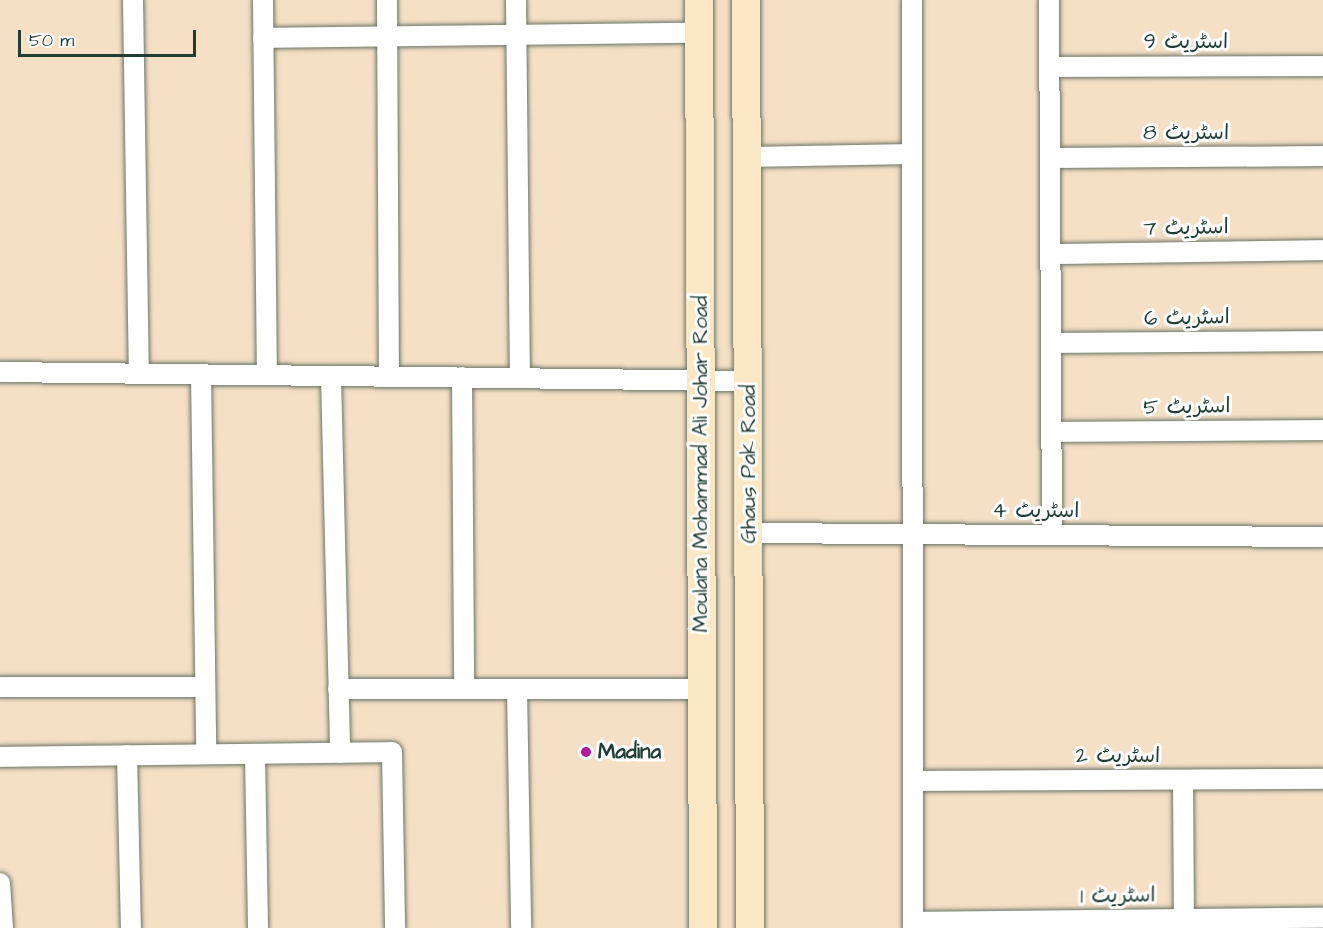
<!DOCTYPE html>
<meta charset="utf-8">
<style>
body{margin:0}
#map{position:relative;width:1323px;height:928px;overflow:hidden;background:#f5dfc5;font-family:"Architects Daughter","Playpen Sans Arabic",sans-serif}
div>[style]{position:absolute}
.roads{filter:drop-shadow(0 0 2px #6a7667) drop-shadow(0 0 2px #6a7667)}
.minor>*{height:20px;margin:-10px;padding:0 10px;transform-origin:10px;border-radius:10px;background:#fff}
.secondary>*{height:28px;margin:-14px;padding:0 14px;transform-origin:14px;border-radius:14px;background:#fae7c3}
.dots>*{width:16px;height:16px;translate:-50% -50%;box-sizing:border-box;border:3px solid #fff;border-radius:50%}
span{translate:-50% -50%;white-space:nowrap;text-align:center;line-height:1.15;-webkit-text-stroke:6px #fff;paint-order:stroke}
.street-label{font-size:21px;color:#1f3d34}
.poi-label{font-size:21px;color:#1f3d34;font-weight:700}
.left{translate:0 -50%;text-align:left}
.scale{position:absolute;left:18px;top:30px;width:178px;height:27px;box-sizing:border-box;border:3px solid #1f3d34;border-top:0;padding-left:8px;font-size:18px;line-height:21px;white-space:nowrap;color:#1f3d34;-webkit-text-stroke:4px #fff;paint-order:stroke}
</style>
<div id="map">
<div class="roads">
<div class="minor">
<i style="left:133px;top:0;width:373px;rotate:89.1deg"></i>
<i style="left:263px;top:0;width:375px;rotate:89.4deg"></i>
<i style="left:387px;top:0;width:376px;rotate:89.7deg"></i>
<i style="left:516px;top:0;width:378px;rotate:89.4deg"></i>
<i style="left:912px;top:0;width:928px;rotate:89.94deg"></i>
<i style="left:1049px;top:0;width:535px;rotate:89.68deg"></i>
<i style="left:263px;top:38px;width:436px;rotate:-0.7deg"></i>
<i style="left:1049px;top:67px;width:274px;rotate:-0.2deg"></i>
<i style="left:747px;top:157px;width:165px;rotate:-1deg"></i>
<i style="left:1050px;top:158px;width:273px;rotate:-0.4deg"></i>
<i style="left:1051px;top:254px;width:272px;rotate:-0.8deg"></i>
<i style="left:1051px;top:343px;width:272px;rotate:-0.4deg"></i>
<i style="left:0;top:372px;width:749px;rotate:0.69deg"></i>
<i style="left:201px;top:374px;width:380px;rotate:89.2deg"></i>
<i style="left:331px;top:376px;width:377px;rotate:88.6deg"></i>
<i style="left:462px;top:377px;width:312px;rotate:89.6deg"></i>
<i style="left:1052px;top:432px;width:271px;rotate:-0.4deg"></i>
<i style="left:749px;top:533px;width:574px;rotate:0.4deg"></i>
<i style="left:0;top:687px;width:204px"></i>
<i style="left:338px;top:689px;width:179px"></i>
<i style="left:517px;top:689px;width:239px;rotate:89deg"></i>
<i style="left:517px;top:689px;width:185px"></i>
<i style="left:255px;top:754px;width:174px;rotate:89deg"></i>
<i style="left:127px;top:755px;width:173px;rotate:88.7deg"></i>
<i style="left:0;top:757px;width:392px;rotate:-0.7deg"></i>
<i style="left:392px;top:752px;width:176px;rotate:89deg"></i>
<i style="left:1183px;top:780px;width:148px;rotate:89.6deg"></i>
<i style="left:913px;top:781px;width:410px;rotate:-0.3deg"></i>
<i style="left:0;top:883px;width:45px;rotate:86.2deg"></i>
<i style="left:913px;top:922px;width:410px;rotate:-0.6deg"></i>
</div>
<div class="secondary">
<i style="left:699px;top:0;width:928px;rotate:89.75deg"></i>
<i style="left:746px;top:0;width:928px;rotate:89.75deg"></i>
</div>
</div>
<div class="dots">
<i style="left:586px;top:752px;background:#b5179e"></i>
</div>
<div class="street-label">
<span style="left:1186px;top:42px">اسٹریٹ 9</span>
<span style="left:1186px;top:133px">اسٹریٹ 8</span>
<span style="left:1186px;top:228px;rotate:-1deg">اسٹریٹ 7</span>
<span style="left:1187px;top:318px;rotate:-1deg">اسٹریٹ 6</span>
<span style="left:1187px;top:407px;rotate:-1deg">اسٹریٹ 5</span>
<span style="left:701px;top:464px;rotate:-90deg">Moulana Mohammad Ali Johar Road</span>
<span style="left:749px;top:464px;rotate:-90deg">Ghaus Pak Road</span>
<span style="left:1036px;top:511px">اسٹریٹ 4</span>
<span style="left:1118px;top:756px">اسٹریٹ 2</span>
<span style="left:1118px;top:896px;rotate:-1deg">اسٹریٹ 1</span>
</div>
<div class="poi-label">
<span class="left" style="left:598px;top:752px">Madina</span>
</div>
<div class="scale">50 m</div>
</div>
